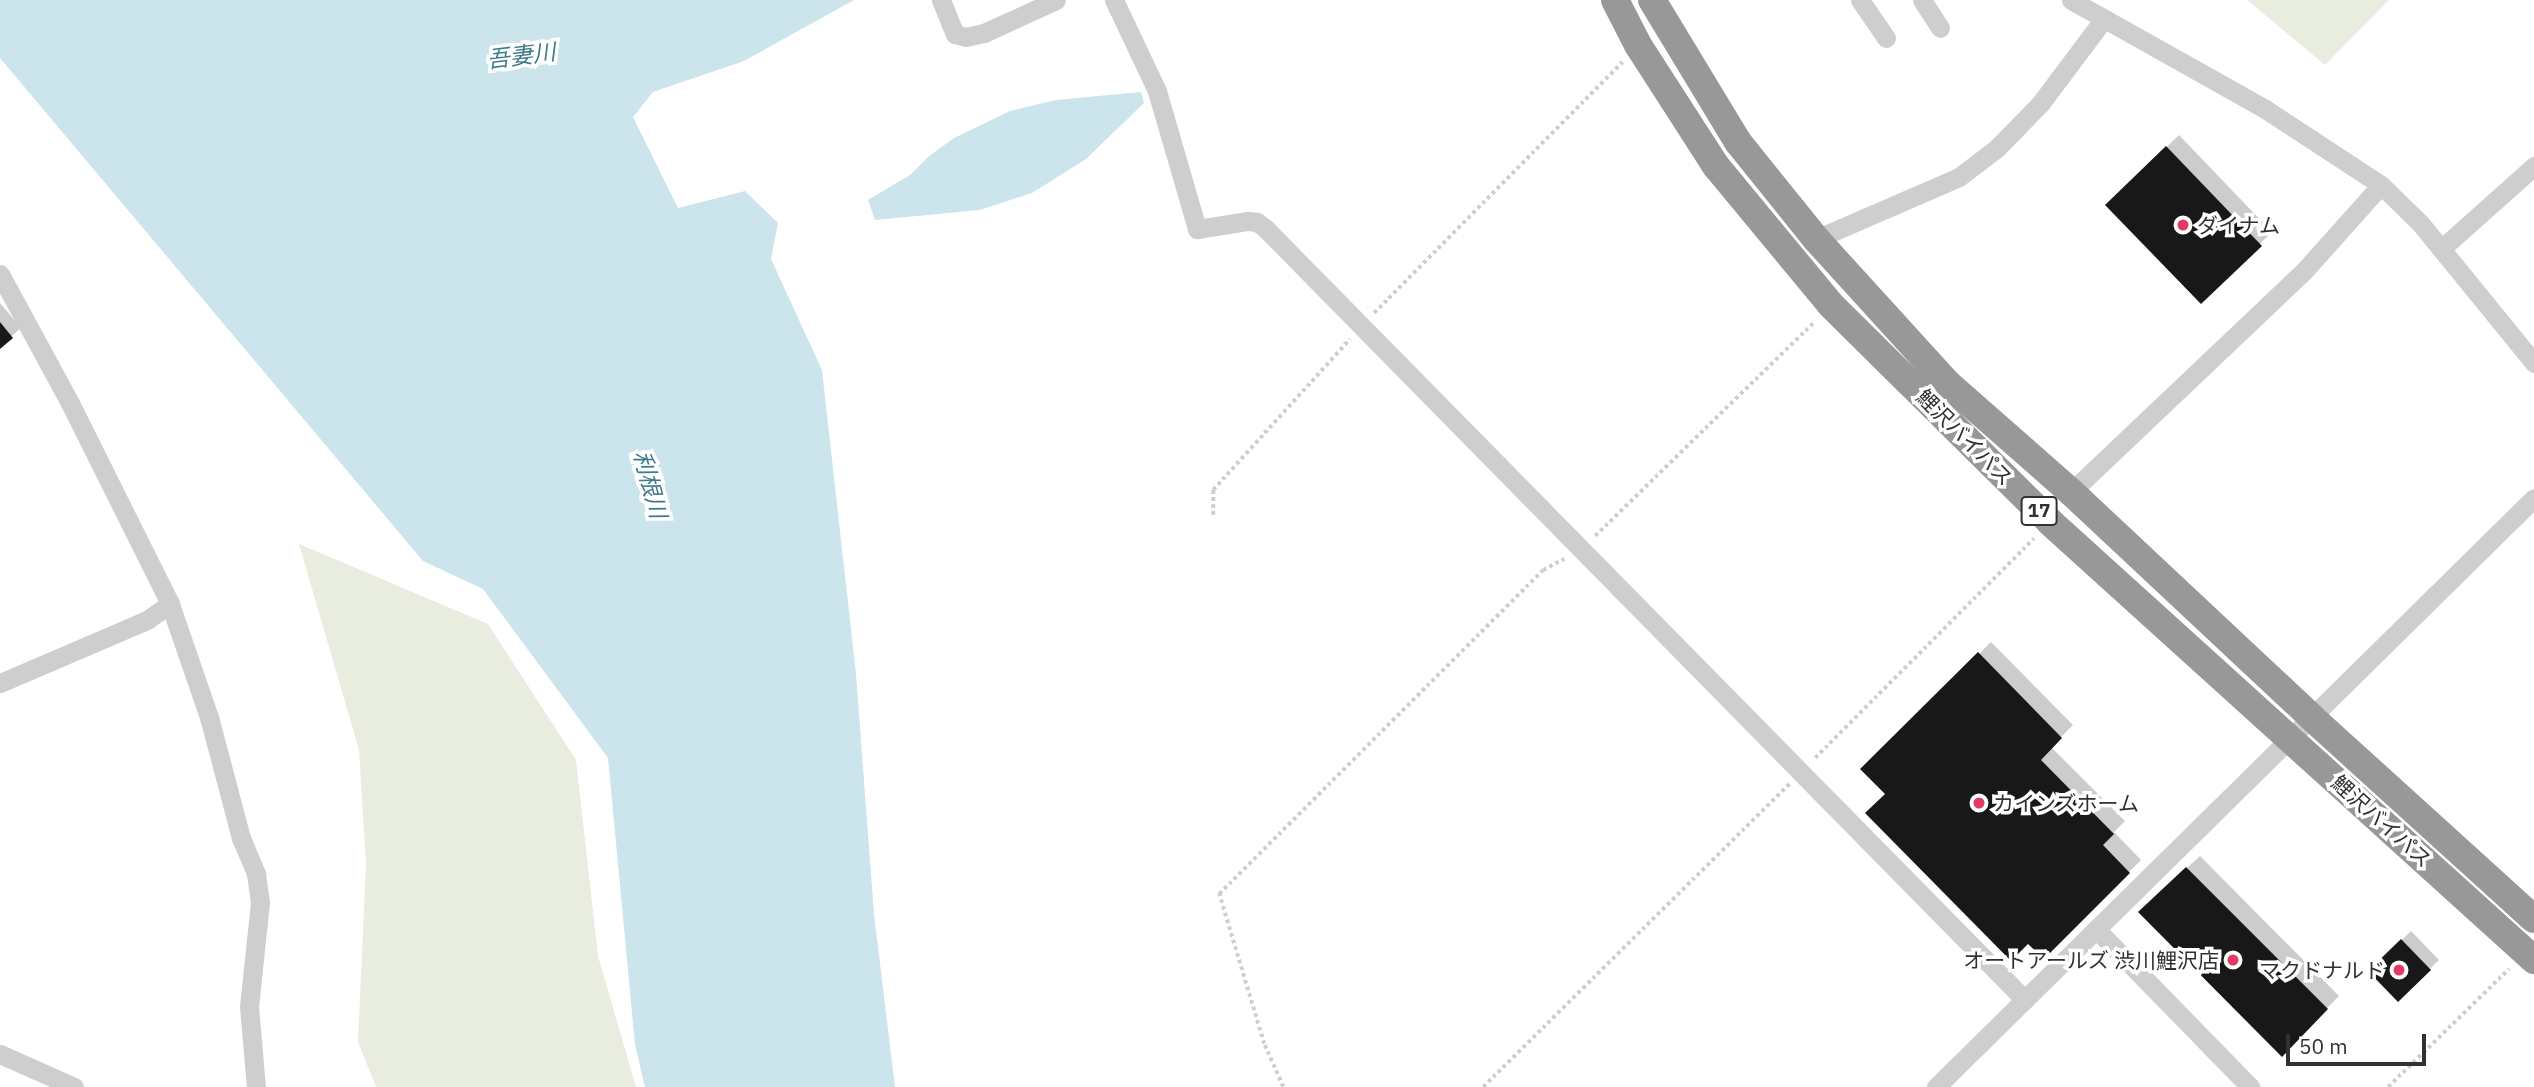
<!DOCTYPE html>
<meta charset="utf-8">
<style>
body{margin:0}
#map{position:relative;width:2534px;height:1087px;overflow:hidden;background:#fff;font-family:"IBM Plex Sans","Noto Sans JP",sans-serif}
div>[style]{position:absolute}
.green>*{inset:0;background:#e9eddf}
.water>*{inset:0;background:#cce5ec}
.shadow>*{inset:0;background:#0003}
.building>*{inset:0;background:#181818}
.path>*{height:3.5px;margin-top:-1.75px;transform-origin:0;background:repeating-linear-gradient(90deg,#cecece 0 3.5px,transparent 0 7px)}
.minor>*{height:19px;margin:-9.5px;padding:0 9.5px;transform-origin:9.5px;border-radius:9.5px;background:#cecece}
.highway>*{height:28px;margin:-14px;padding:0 14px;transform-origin:14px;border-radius:14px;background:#989898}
.dots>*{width:19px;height:19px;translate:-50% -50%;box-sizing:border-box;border:4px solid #fff;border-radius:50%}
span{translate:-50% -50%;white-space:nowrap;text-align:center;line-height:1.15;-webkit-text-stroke:7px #fff;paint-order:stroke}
.shield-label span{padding:2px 5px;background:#fff;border:2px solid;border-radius:5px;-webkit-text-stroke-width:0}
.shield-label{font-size:19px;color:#313131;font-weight:700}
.poi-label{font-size:21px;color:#313131}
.left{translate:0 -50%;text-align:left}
.right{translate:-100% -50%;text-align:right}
.street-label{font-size:21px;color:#313131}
.water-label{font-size:23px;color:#3e7b8b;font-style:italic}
.scale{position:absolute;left:2286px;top:1034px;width:140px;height:32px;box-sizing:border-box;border:4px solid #313131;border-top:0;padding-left:9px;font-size:21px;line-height:24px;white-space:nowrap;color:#313131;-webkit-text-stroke:5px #fff;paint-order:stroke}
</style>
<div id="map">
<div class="green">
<i style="clip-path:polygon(2247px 0,2389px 0,2325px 65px)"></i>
<i style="clip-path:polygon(299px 544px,488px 624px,576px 760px,598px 956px,636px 1087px,376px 1087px,358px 1042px,366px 864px,359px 750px)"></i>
</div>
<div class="water">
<i style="clip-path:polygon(0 0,854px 0,744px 61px,653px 92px,633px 117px,678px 208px,745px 191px,778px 223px,771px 259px,822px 370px,856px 674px,874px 914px,895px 1087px,645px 1087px,635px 1045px,608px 758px,483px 589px,423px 561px,0 58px)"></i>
<i style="clip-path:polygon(1141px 92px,1144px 103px,1086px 159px,1032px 193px,980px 210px,875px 220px,868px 200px,910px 175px,928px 157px,954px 138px,1010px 111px,1056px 100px)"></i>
</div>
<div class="shadow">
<i style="clip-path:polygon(2179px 135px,2272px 232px,2201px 302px,2108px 205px)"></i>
<i style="clip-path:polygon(0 303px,21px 328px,0 346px)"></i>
<i style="clip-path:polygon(1991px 642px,2073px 725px,2051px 747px,2125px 821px,2114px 832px,2141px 860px,2044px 957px,1863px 769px)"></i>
<i style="clip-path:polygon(2200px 856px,2339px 996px,2282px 1054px,2152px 900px)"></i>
<i style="clip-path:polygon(2411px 931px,2439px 960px,2398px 1000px,2370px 971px)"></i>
</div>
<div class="building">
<i style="clip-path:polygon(2166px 146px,2262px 246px,2201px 304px,2105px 205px)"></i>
<i style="clip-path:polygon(0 322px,13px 338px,0 349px)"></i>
<i style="clip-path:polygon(1978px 652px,2062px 738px,2041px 760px,2114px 834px,2103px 845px,2130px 873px,2044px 959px,2028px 944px,2011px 961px,1865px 813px,1885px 794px,1860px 769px)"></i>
<i style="clip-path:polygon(2186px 867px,2328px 1009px,2282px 1057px,2138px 912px)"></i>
<i style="clip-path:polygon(2401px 939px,2431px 970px,2398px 1002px,2368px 971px)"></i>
</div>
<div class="path">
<i style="left:1374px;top:313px;width:353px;rotate:-45.3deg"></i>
<i style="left:1213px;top:515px;width:25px;rotate:-90deg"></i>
<i style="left:1213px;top:490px;width:204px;rotate:-47.8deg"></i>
<i style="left:1595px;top:536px;width:308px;rotate:-44.3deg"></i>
<i style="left:1815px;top:758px;width:310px;rotate:-45.1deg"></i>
<i style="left:1283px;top:1087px;width:47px;rotate:-113.8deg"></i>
<i style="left:1264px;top:1044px;width:157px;rotate:-106.7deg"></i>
<i style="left:1219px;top:894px;width:458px;rotate:-45deg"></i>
<i style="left:1543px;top:570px;width:24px;rotate:-28deg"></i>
<i style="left:1483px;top:1087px;width:431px;rotate:-44.7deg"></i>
<i style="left:2388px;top:1087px;width:169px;rotate:-44.3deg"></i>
</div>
<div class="minor">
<i style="left:941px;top:0;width:37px;rotate:68deg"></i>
<i style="left:955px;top:34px;width:11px;rotate:15deg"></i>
<i style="left:966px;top:37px;width:18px;rotate:-13deg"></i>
<i style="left:984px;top:33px;width:79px;rotate:-24.6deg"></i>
<i style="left:1114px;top:0;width:101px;rotate:64.7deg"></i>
<i style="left:1157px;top:91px;width:144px;rotate:73.8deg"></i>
<i style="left:1197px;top:229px;width:52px;rotate:-8.9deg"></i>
<i style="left:1248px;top:221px;width:9px;rotate:6deg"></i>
<i style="left:1257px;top:222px;width:10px;rotate:37deg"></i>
<i style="left:1265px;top:228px;width:1083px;rotate:45.45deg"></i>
<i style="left:1860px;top:0;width:46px;rotate:55.6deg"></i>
<i style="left:1922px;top:0;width:33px;rotate:57deg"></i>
<i style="left:2071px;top:0;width:223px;rotate:29.3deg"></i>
<i style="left:2265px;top:109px;width:139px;rotate:33.2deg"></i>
<i style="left:2381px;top:185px;width:54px;rotate:44.3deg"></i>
<i style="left:2420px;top:223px;width:181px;rotate:50.8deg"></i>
<i style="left:1816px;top:239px;width:156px;rotate:-23.4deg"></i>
<i style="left:1959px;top:177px;width:48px;rotate:-37.3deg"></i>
<i style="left:1997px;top:148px;width:62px;rotate:-45.7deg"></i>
<i style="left:2040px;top:104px;width:105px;rotate:-53.1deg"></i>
<i style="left:2441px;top:249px;width:125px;rotate:-41.7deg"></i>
<i style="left:0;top:274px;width:147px;rotate:61.5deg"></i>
<i style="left:70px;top:403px;width:225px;rotate:63.5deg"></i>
<i style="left:170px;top:604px;width:120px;rotate:71deg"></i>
<i style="left:209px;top:717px;width:125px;rotate:75.2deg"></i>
<i style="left:241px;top:838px;width:39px;rotate:67deg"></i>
<i style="left:256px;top:874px;width:28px;rotate:82deg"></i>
<i style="left:260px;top:902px;width:105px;rotate:96deg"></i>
<i style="left:249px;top:1006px;width:81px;rotate:85.1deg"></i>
<i style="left:2071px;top:492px;width:321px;rotate:-43.5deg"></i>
<i style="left:2304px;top:271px;width:115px;rotate:-48.2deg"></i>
<i style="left:0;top:683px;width:160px;rotate:-23.2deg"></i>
<i style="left:147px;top:620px;width:28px;rotate:-35deg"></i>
<i style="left:2096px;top:929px;width:221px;rotate:45.7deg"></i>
<i style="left:0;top:1054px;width:81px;rotate:24deg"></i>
<i style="left:1936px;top:1087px;width:839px;rotate:-44.57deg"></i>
</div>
<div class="highway">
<i style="left:1615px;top:0;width:51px;rotate:62.9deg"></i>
<i style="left:1638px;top:45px;width:144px;rotate:57.2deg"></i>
<i style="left:1716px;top:166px;width:180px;rotate:50.4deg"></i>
<i style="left:1831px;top:305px;width:308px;rotate:44.7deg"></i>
<i style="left:2050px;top:522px;width:653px;rotate:42.14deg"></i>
<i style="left:1652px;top:0;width:166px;rotate:58.8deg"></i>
<i style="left:1738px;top:142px;width:124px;rotate:51.2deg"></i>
<i style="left:1816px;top:239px;width:195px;rotate:47.7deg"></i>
<i style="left:1947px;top:383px;width:165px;rotate:41.3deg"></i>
<i style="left:2071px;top:492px;width:328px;rotate:43.1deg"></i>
<i style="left:2310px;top:716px;width:302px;rotate:42.2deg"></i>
</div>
<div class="dots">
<i style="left:2183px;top:225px;background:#e03a65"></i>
<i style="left:1979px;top:803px;background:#e03a65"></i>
<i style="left:2233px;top:960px;background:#e03a65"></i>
<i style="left:2399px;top:970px;background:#e03a65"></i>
</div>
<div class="shield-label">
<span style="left:2039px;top:511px">17</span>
</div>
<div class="poi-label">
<span class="left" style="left:2197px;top:225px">ダイナム</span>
<span class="left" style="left:1993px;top:803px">カインズホーム</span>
<span class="right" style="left:2219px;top:960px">オートアールズ 渋川鯉沢店</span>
<span class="right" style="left:2385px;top:970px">マクドナルド</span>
</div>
<div class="street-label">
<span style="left:1965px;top:437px;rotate:45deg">鯉沢バイパス</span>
<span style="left:2382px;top:821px;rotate:42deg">鯉沢バイパス</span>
</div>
<div class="water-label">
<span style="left:521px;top:55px;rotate:-7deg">吾妻川</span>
<span style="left:651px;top:484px;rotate:75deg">利根川</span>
</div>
<div class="scale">50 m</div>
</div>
